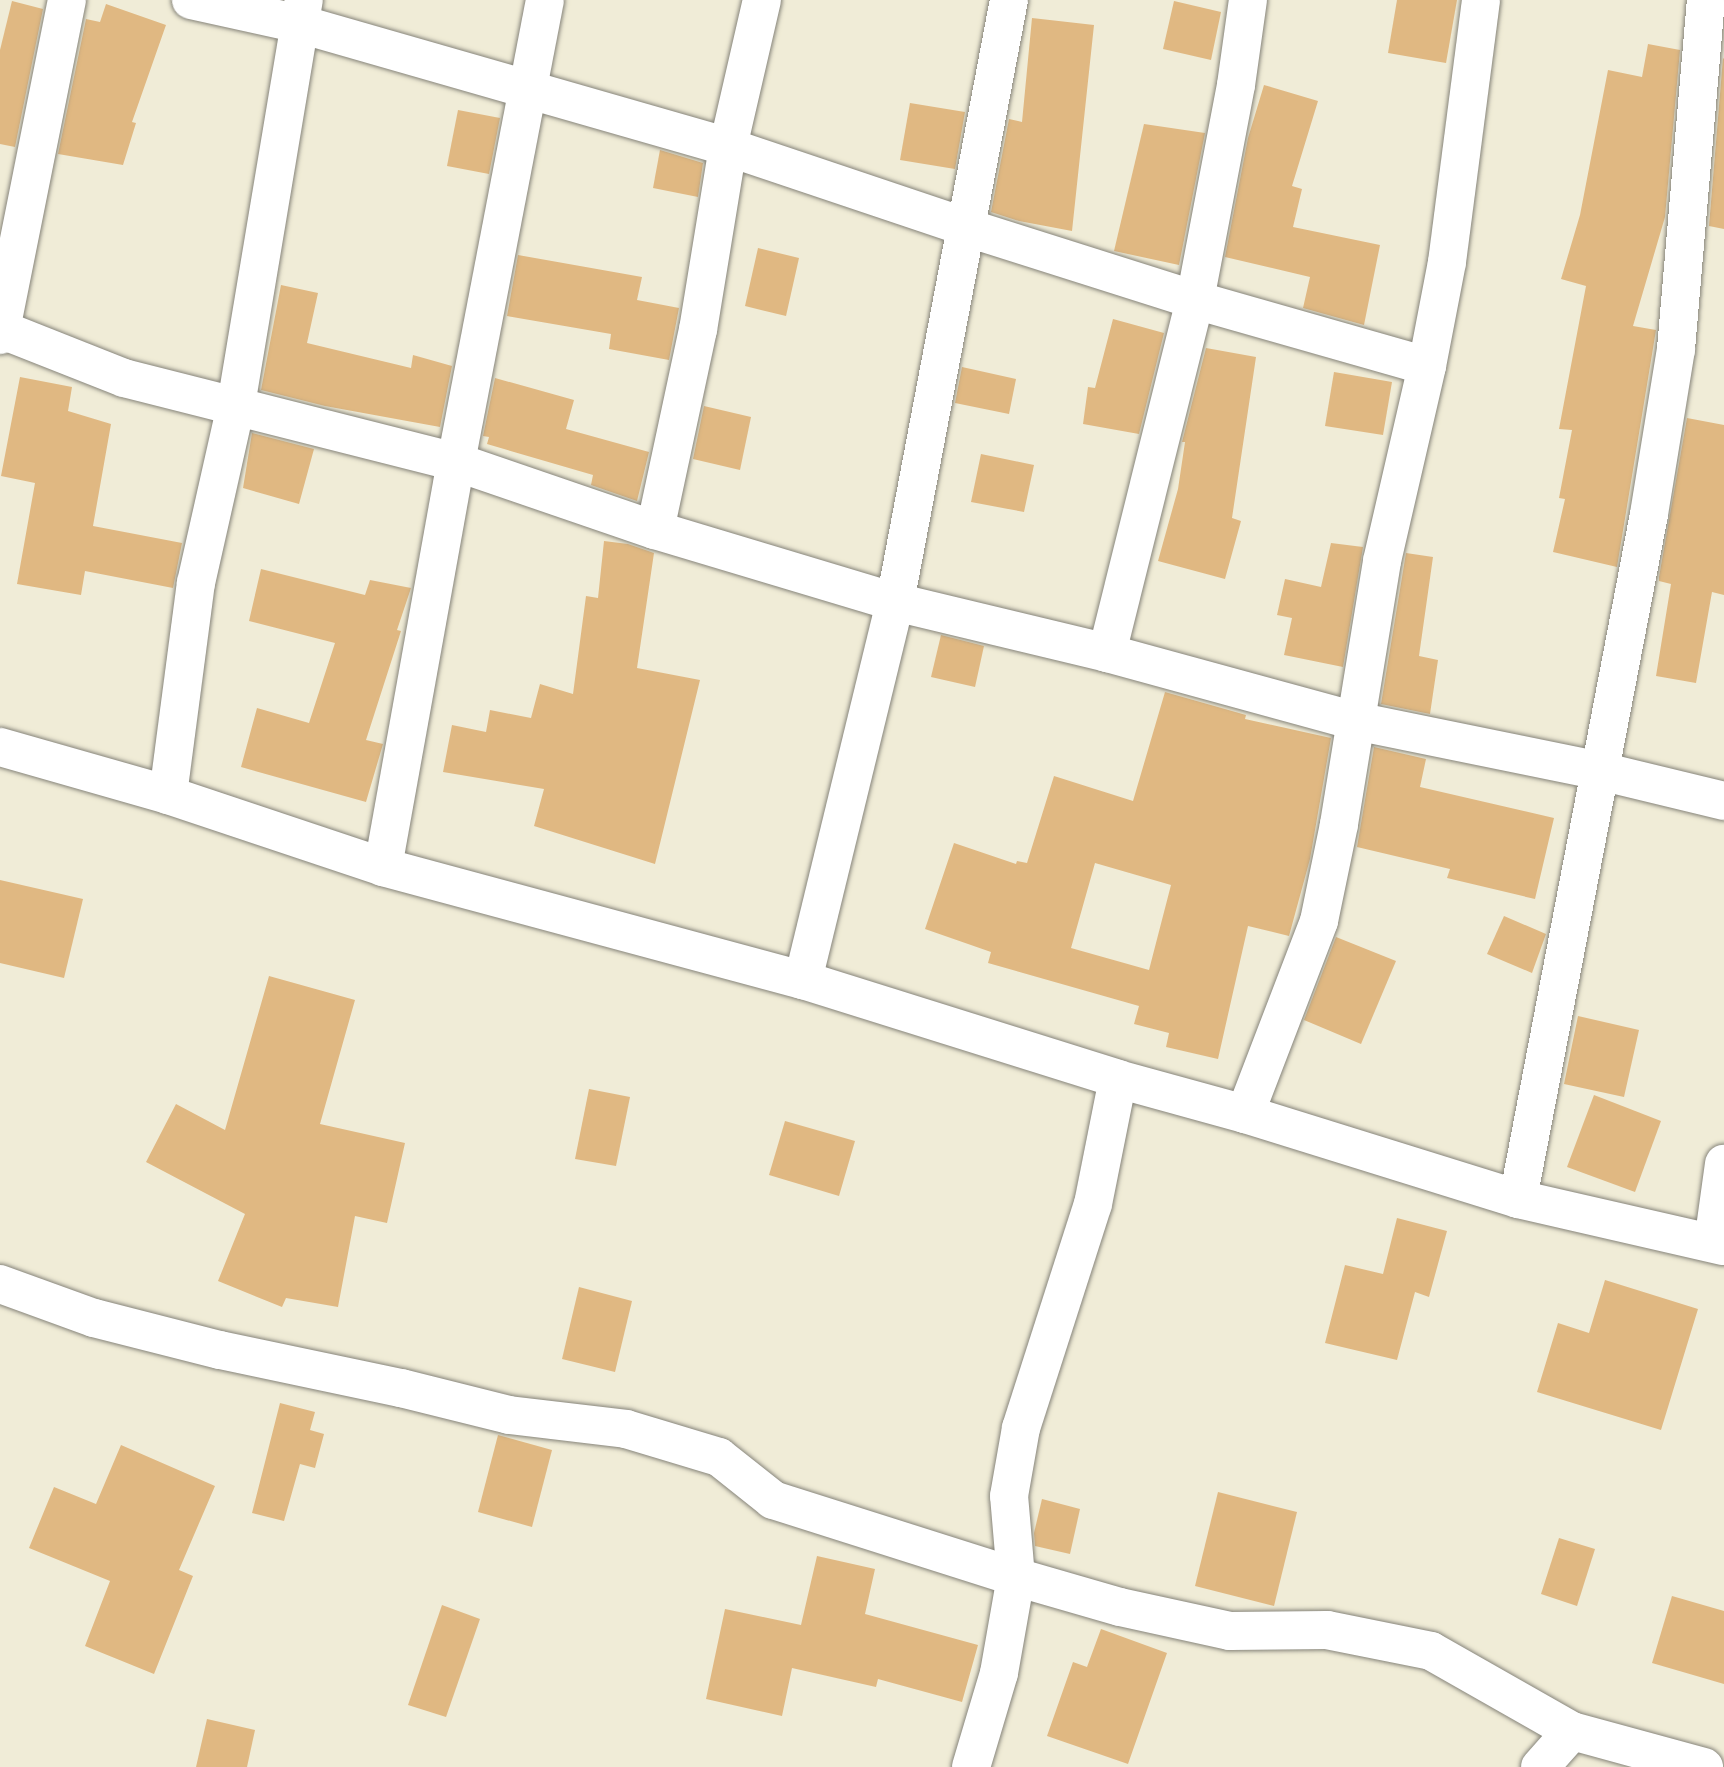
<!DOCTYPE html>
<style>
body{margin:0}
#map{position:relative;width:1724px;height:1767px;overflow:hidden;background:#f0ecd7;font-family:Mynerve,sans-serif}
div>[style]{position:absolute}
.building>*{inset:0;background:#e0b882}
.roads{filter:drop-shadow(0 0 2px #86847a) drop-shadow(0 0 2px #86847a)}
.minor>*{height:38px;margin:-19px;padding:0 19px;transform-origin:19px;border-radius:19px;background:#fff}
span{translate:-50% -50%;white-space:nowrap;text-align:center;line-height:1.15;-webkit-text-stroke:6px #fff;paint-order:stroke}
</style>
<div id="map">
<div class="building">
<i style="clip-path:polygon(1397px 0,1457px 0,1446px 63px,1388px 53px)"></i>
<i style="clip-path:polygon(12px 1px,43px 9px,15px 147px,0 144px,0 50px)"></i>
<i style="clip-path:polygon(1174px 1px,1221px 12px,1211px 60px,1163px 49px)"></i>
<i style="clip-path:polygon(106px 4px,166px 25px,132px 122px,136px 123px,123px 165px,58px 154px,86px 19px,100px 22px)"></i>
<i style="clip-path:polygon(1032px 18px,1094px 25px,1072px 231px,1019px 221px,991px 212px,1009px 119px,1022px 122px)"></i>
<i style="clip-path:polygon(1648px 44px,1680px 50px,1665px 217px,1633px 326px,1656px 330px,1617px 567px,1553px 552px,1565px 499px,1559px 498px,1572px 430px,1559px 429px,1586px 286px,1561px 279px,1580px 215px,1608px 70px,1642px 77px)"></i>
<i style="clip-path:polygon(1723px 58px,1724px 59px,1724px 229px,1709px 226px)"></i>
<i style="clip-path:polygon(1264px 85px,1318px 101px,1292px 186px,1302px 189px,1293px 227px,1380px 245px,1364px 325px,1303px 308px,1310px 277px,1225px 257px,1248px 138px)"></i>
<i style="clip-path:polygon(910px 103px,965px 112px,955px 169px,900px 160px)"></i>
<i style="clip-path:polygon(458px 110px,500px 118px,489px 174px,447px 166px)"></i>
<i style="clip-path:polygon(1144px 124px,1205px 133px,1179px 265px,1114px 251px)"></i>
<i style="clip-path:polygon(660px 150px,703px 163px,698px 197px,653px 188px)"></i>
<i style="clip-path:polygon(758px 248px,799px 258px,786px 316px,745px 306px)"></i>
<i style="clip-path:polygon(518px 255px,642px 277px,637px 300px,679px 308px,669px 360px,609px 349px,611px 334px,507px 316px)"></i>
<i style="clip-path:polygon(281px 285px,318px 293px,307px 343px,411px 368px,413px 355px,452px 366px,440px 427px,325px 406px,261px 390px)"></i>
<i style="clip-path:polygon(1113px 319px,1164px 333px,1139px 434px,1083px 424px,1088px 387px,1095px 388px)"></i>
<i style="clip-path:polygon(1206px 348px,1256px 357px,1232px 518px,1241px 521px,1225px 579px,1158px 561px,1178px 489px,1185px 442px,1182px 442px)"></i>
<i style="clip-path:polygon(962px 367px,1016px 379px,1009px 414px,955px 403px)"></i>
<i style="clip-path:polygon(1334px 372px,1392px 382px,1383px 435px,1325px 426px)"></i>
<i style="clip-path:polygon(20px 377px,72px 387px,68px 411px,111px 424px,93px 526px,182px 543px,173px 588px,85px 571px,81px 595px,17px 584px,35px 483px,1px 476px)"></i>
<i style="clip-path:polygon(495px 378px,574px 400px,566px 429px,649px 452px,637px 501px,591px 485px,593px 475px,487px 444px,489px 437px,483px 436px)"></i>
<i style="clip-path:polygon(704px 406px,751px 417px,740px 470px,693px 459px)"></i>
<i style="clip-path:polygon(1687px 418px,1724px 425px,1724px 595px,1712px 592px,1696px 683px,1656px 676px,1671px 584px,1659px 581px,1659px 577px)"></i>
<i style="clip-path:polygon(252px 433px,314px 449px,299px 504px,243px 488px)"></i>
<i style="clip-path:polygon(981px 454px,1034px 465px,1024px 512px,971px 502px)"></i>
<i style="clip-path:polygon(604px 541px,628px 544px,654px 553px,637px 668px,700px 680px,655px 864px,534px 826px,544px 789px,443px 772px,452px 725px,486px 732px,490px 710px,531px 718px,540px 684px,573px 694px,586px 596px,598px 598px)"></i>
<i style="clip-path:polygon(1331px 543px,1363px 547px,1343px 667px,1284px 655px,1292px 618px,1277px 615px,1285px 579px,1321px 587px)"></i>
<i style="clip-path:polygon(1406px 553px,1433px 557px,1419px 656px,1438px 660px,1430px 714px,1381px 704px)"></i>
<i style="clip-path:polygon(261px 569px,365px 595px,370px 580px,411px 588px,397px 630px,401px 631px,366px 740px,383px 744px,366px 802px,241px 767px,257px 708px,309px 723px,335px 643px,249px 621px)"></i>
<i style="clip-path:polygon(941px 635px,984px 646px,975px 687px,931px 677px)"></i>
<i style="clip-path:polygon(evenodd,1165px 692px,1246px 715px,1245px 719px,1331px 738px,1310px 859px,1289px 936px,1248px 926px,1218px 1059px,1166px 1047px,1169px 1033px,1134px 1024px,1139px 1006px,988px 963px,991px 952px,925px 929px,954px 843px,1016px 864px,1017px 861px,1027px 863px,1054px 776px,1133px 801px,1165px 692px,1095px 863px,1171px 885px,1149px 970px,1071px 948px,1095px 863px)"></i>
<i style="clip-path:polygon(1374px 747px,1426px 759px,1420px 787px,1554px 818px,1535px 899px,1447px 878px,1450px 869px,1357px 847px)"></i>
<i style="clip-path:polygon(0 880px,83px 899px,64px 978px,0 963px)"></i>
<i style="clip-path:polygon(1504px 916px,1546px 934px,1532px 973px,1487px 954px)"></i>
<i style="clip-path:polygon(1336px 937px,1396px 961px,1361px 1044px,1304px 1020px)"></i>
<i style="clip-path:polygon(269px 976px,355px 1000px,320px 1124px,405px 1143px,387px 1223px,355px 1216px,338px 1307px,286px 1298px,282px 1307px,218px 1281px,245px 1214px,146px 1162px,176px 1104px,225px 1130px)"></i>
<i style="clip-path:polygon(1578px 1016px,1639px 1030px,1624px 1097px,1564px 1084px)"></i>
<i style="clip-path:polygon(589px 1089px,630px 1097px,616px 1166px,575px 1159px)"></i>
<i style="clip-path:polygon(1594px 1095px,1661px 1121px,1635px 1192px,1567px 1167px)"></i>
<i style="clip-path:polygon(785px 1121px,855px 1141px,839px 1196px,769px 1175px)"></i>
<i style="clip-path:polygon(1397px 1218px,1447px 1231px,1429px 1297px,1415px 1292px,1397px 1360px,1325px 1343px,1345px 1265px,1383px 1274px)"></i>
<i style="clip-path:polygon(1605px 1280px,1698px 1309px,1661px 1430px,1537px 1392px,1558px 1323px,1589px 1333px)"></i>
<i style="clip-path:polygon(579px 1287px,632px 1301px,615px 1372px,562px 1359px)"></i>
<i style="clip-path:polygon(280px 1403px,315px 1412px,310px 1430px,324px 1434px,315px 1468px,300px 1464px,284px 1521px,252px 1513px)"></i>
<i style="clip-path:polygon(498px 1435px,552px 1450px,532px 1527px,478px 1512px)"></i>
<i style="clip-path:polygon(121px 1445px,215px 1486px,179px 1570px,193px 1576px,154px 1674px,85px 1646px,110px 1581px,29px 1548px,54px 1487px,96px 1504px)"></i>
<i style="clip-path:polygon(1218px 1492px,1297px 1512px,1274px 1606px,1195px 1586px)"></i>
<i style="clip-path:polygon(1042px 1499px,1080px 1509px,1070px 1554px,1035px 1546px,1034px 1533px)"></i>
<i style="clip-path:polygon(1559px 1538px,1595px 1549px,1577px 1606px,1541px 1594px)"></i>
<i style="clip-path:polygon(817px 1556px,875px 1569px,865px 1614px,978px 1645px,962px 1702px,878px 1679px,876px 1687px,792px 1668px,782px 1716px,706px 1699px,725px 1609px,801px 1625px)"></i>
<i style="clip-path:polygon(1672px 1596px,1724px 1611px,1724px 1684px,1652px 1663px)"></i>
<i style="clip-path:polygon(442px 1605px,480px 1619px,446px 1717px,408px 1705px)"></i>
<i style="clip-path:polygon(1101px 1629px,1167px 1653px,1128px 1764px,1047px 1736px,1073px 1662px,1087px 1667px)"></i>
<i style="clip-path:polygon(207px 1719px,255px 1730px,247px 1767px,196px 1767px)"></i>
</div>
<div class="roads">
<div class="minor">
<i style="left:191px;top:0;width:112px;rotate:12.4deg"></i>
<i style="left:300px;top:24px;width:445px;rotate:16deg"></i>
<i style="left:728px;top:147px;width:253px;rotate:18.6deg"></i>
<i style="left:968px;top:228px;width:238px;rotate:17.6deg"></i>
<i style="left:1195px;top:300px;width:241px;rotate:15.9deg"></i>
<i style="left:0;top:329px;width:133px;rotate:21.6deg"></i>
<i style="left:124px;top:378px;width:342px;rotate:14.2deg"></i>
<i style="left:456px;top:462px;width:210px;rotate:18.9deg"></i>
<i style="left:655px;top:530px;width:251px;rotate:16.7deg"></i>
<i style="left:895px;top:602px;width:218px;rotate:13.5deg"></i>
<i style="left:1107px;top:653px;width:257px;rotate:15.3deg"></i>
<i style="left:1355px;top:721px;width:250px;rotate:11.5deg"></i>
<i style="left:1600px;top:771px;width:128px;rotate:13.6deg"></i>
<i style="left:0;top:335px;width:342px;rotate:-78.7deg"></i>
<i style="left:655px;top:530px;width:205px;rotate:-77.9deg"></i>
<i style="left:698px;top:330px;width:185px;rotate:-80.7deg"></i>
<i style="left:728px;top:147px;width:151px;rotate:-77deg"></i>
<i style="left:1107px;top:653px;width:364px;rotate:-76deg"></i>
<i style="left:1195px;top:300px;width:219px;rotate:-79.2deg"></i>
<i style="left:1236px;top:85px;width:86px;rotate:-82deg"></i>
<i style="left:0;top:747px;width:175px;rotate:15.9deg"></i>
<i style="left:168px;top:795px;width:227px;rotate:18.5deg"></i>
<i style="left:383px;top:867px;width:435px;rotate:15.1deg"></i>
<i style="left:803px;top:980px;width:330px;rotate:17.4deg"></i>
<i style="left:1118px;top:1079px;width:132px;rotate:15.4deg"></i>
<i style="left:1245px;top:1114px;width:286px;rotate:17.3deg"></i>
<i style="left:1518px;top:1199px;width:211px;rotate:12.9deg"></i>
<i style="left:168px;top:795px;width:214px;rotate:-82.5deg"></i>
<i style="left:196px;top:583px;width:182px;rotate:-77.3deg"></i>
<i style="left:236px;top:405px;width:411px;rotate:-80.5deg"></i>
<i style="left:383px;top:867px;width:412px;rotate:-79.8deg"></i>
<i style="left:456px;top:462px;width:470px;rotate:-79.1deg"></i>
<i style="left:803px;top:980px;width:389px;rotate:-76.3deg"></i>
<i style="left:895px;top:602px;width:613px;rotate:-79.28deg"></i>
<i style="left:1245px;top:1114px;width:207px;rotate:-69deg"></i>
<i style="left:1319px;top:921px;width:99px;rotate:-78.3deg"></i>
<i style="left:1339px;top:824px;width:266px;rotate:-80.7deg"></i>
<i style="left:1382px;top:561px;width:200px;rotate:-77deg"></i>
<i style="left:1427px;top:366px;width:106px;rotate:-79.1deg"></i>
<i style="left:1447px;top:262px;width:264px;rotate:-82.6deg"></i>
<i style="left:1518px;top:1199px;width:697px;rotate:-79.17deg"></i>
<i style="left:1649px;top:514px;width:167px;rotate:-80.7deg"></i>
<i style="left:1676px;top:349px;width:350px;rotate:-85.1deg"></i>
<i style="left:1713px;top:1243px;width:80px;rotate:-82.1deg"></i>
<i style="left:0;top:1284px;width:100px;rotate:19.9deg"></i>
<i style="left:94px;top:1318px;width:130px;rotate:14.3deg"></i>
<i style="left:220px;top:1350px;width:185px;rotate:11.9deg"></i>
<i style="left:401px;top:1388px;width:111px;rotate:14deg"></i>
<i style="left:509px;top:1415px;width:118px;rotate:6.8deg"></i>
<i style="left:626px;top:1429px;width:97px;rotate:16.8deg"></i>
<i style="left:719px;top:1457px;width:69px;rotate:38.5deg"></i>
<i style="left:773px;top:1500px;width:255px;rotate:17.6deg"></i>
<i style="left:1016px;top:1577px;width:108px;rotate:16.1deg"></i>
<i style="left:1120px;top:1607px;width:113px;rotate:12.3deg"></i>
<i style="left:1230px;top:1631px;width:97px;rotate:-0.6deg"></i>
<i style="left:1327px;top:1630px;width:106px;rotate:11.4deg"></i>
<i style="left:1431px;top:1651px;width:162px;rotate:29.6deg"></i>
<i style="left:1572px;top:1731px;width:137px;rotate:15.3deg"></i>
<i style="left:971px;top:1767px;width:98px;rotate:-73.4deg"></i>
<i style="left:999px;top:1673px;width:97px;rotate:-80deg"></i>
<i style="left:1016px;top:1577px;width:81px;rotate:-94.9deg"></i>
<i style="left:1009px;top:1496px;width:69px;rotate:-80deg"></i>
<i style="left:1021px;top:1428px;width:235px;rotate:-72.2deg"></i>
<i style="left:1093px;top:1204px;width:127px;rotate:-78.7deg"></i>
<i style="left:1540px;top:1767px;width:48px;rotate:-48.4deg"></i>
</div>
</div>
</div>
